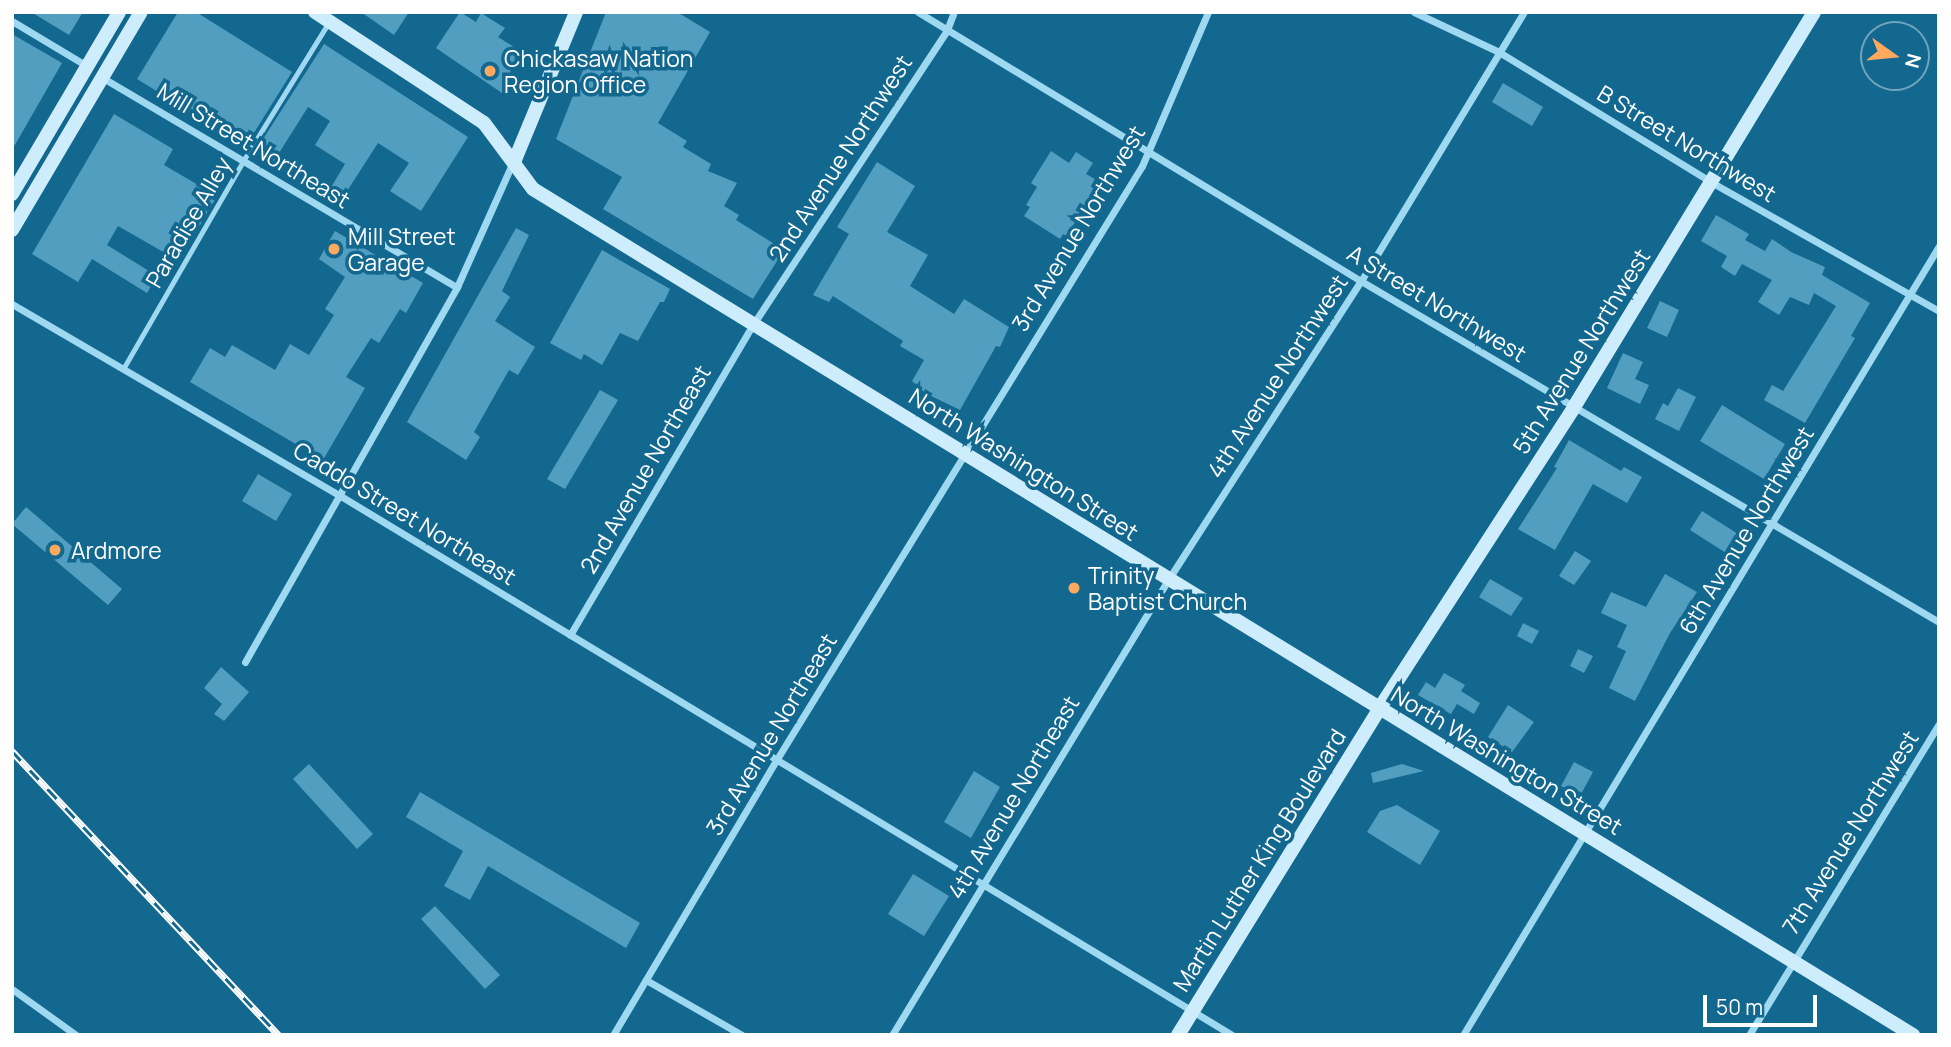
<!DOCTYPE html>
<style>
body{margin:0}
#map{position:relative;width:1951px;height:1047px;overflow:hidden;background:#13688f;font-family:Manrope,sans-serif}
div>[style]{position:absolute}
.building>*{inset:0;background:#529ec0}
.lane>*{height:5px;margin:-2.5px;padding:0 2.5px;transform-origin:2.5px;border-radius:2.5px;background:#9ed8f1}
.street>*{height:7px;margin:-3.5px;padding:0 3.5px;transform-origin:3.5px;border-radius:3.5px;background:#9ed8f1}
.secondary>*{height:14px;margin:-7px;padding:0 7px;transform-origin:7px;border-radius:7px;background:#cdedfc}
.rail>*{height:7px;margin-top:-3.5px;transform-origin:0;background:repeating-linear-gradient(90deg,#13688f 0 13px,#fff 0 26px);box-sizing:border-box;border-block:2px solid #fff}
.dots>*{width:19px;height:19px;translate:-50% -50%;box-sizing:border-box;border:4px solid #13688f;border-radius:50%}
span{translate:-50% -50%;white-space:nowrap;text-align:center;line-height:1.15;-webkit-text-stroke:7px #13688f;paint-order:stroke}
.poi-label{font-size:23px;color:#fff}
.left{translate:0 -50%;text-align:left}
.street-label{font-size:23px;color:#fff}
.frame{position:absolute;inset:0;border:14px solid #fff;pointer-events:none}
.north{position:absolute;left:1860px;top:21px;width:70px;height:70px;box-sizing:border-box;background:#13688f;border:2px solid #71a4bc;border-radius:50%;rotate:105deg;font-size:19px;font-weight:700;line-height:28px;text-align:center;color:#fff}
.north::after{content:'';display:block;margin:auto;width:24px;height:32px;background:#ffa95e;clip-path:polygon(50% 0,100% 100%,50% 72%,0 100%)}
.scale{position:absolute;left:1703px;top:995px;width:114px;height:32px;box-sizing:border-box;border:4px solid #fff;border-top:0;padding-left:9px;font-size:21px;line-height:24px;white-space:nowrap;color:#fff;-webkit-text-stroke:5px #13688f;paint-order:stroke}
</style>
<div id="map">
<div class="building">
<i style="clip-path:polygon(31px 12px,83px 12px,69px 35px)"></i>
<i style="clip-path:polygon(178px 12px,196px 12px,292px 72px,247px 144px,244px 145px,137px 79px)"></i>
<i style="clip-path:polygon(361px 12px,409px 12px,394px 35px)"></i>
<i style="clip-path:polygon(460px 12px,476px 22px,481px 13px,505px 28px,498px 37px,519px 50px,502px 93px,436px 48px)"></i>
<i style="clip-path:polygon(606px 12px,677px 12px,710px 32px,658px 123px,687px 141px,683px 147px,711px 164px,708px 171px,737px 183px,724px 206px,739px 215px,736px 220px,784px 250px,753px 299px,603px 209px,622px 177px,556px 139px)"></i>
<i style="clip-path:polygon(12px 34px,62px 63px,12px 150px)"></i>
<i style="clip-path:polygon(324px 44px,468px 137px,421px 211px,390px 191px,409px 163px,378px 143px,340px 202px,327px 194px,345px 164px,315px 145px,330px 121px,308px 107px,274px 161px,256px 150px)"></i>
<i style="clip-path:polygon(1503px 83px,1543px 107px,1532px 126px,1492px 102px)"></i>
<i style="clip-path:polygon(114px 114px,173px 149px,164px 165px,217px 196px,179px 261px,118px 226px,107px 245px,157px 276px,147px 293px,92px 259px,78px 282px,32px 254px)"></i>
<i style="clip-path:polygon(1051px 151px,1069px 163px,1076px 152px,1093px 163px,1086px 174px,1100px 182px,1082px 217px,1079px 216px,1066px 236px,1063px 234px,1060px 239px,1024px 216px,1030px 207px,1026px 205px,1037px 187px,1031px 183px)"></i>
<i style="clip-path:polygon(877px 162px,915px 186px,887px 232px,928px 255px,910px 286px,954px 314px,964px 299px,1009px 327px,1000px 347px,996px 346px,960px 410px,925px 393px,912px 381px,924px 360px,900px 346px,903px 341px,833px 296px,829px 302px,813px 295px,849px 234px,837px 227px)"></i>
<i style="clip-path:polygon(1716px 215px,1749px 234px,1745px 240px,1765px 251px,1772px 239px,1791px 252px,1825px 267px,1822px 275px,1870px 303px,1851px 336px,1855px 338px,1805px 423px,1764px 400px,1772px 385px,1783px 391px,1836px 306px,1814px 293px,1809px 305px,1790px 297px,1779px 315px,1758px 302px,1772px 280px,1742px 264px,1735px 276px,1721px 267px,1727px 256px,1701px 241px)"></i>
<i style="clip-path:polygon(516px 228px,529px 235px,502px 291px,510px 297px,495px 321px,535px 347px,518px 375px,509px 370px,474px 432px,480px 437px,466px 460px,407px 422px)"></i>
<i style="clip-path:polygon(335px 231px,423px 283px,406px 313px,400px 309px,379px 343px,371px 338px,346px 377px,365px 388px,323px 460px,190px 382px,210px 348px,225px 357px,232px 345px,275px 370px,290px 344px,309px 355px,334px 315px,325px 309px,345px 277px,319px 259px)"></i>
<i style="clip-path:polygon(602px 250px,670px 289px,664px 302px,660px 302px,638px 341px,620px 333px,602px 365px,584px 354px,581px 360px,550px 343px)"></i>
<i style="clip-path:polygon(1660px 301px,1679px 310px,1667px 337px,1647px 328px)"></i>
<i style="clip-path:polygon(1623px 353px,1643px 362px,1635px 379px,1649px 385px,1640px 404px,1607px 388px)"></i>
<i style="clip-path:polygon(1678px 388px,1696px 397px,1679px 431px,1655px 419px,1663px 403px,1668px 406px)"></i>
<i style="clip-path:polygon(600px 390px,618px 400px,565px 489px,547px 479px)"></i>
<i style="clip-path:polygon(1722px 405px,1785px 444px,1764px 479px,1700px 441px)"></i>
<i style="clip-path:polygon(1569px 440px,1621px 471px,1624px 467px,1642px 477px,1627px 503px,1593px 484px,1555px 550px,1518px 529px,1557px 468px,1554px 467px)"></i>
<i style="clip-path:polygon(258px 474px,292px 494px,276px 521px,242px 501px)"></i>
<i style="clip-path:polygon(26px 507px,122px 589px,108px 605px,12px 524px)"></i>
<i style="clip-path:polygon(1702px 511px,1738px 534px,1726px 553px,1690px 530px)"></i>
<i style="clip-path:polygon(1575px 551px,1591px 561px,1574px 585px,1559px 576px)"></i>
<i style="clip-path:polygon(1665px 574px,1697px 592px,1670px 633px,1635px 701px,1609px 688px,1626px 651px,1617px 647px,1627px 625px,1601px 613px,1611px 592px,1646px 607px)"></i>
<i style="clip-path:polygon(1490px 579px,1523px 598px,1511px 616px,1479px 597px)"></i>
<i style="clip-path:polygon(1523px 623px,1539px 631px,1532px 644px,1517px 636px)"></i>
<i style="clip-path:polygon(1578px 649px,1593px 656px,1584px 673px,1570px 666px)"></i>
<i style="clip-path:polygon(221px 667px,249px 692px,224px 721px,214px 714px,222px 704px,204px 688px)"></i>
<i style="clip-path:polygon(1444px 673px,1465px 685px,1461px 691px,1480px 703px,1474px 714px,1457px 704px,1451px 714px,1418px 695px,1426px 682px,1435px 688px)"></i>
<i style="clip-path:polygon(1508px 705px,1534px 722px,1512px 752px,1488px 737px)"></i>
<i style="clip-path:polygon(1574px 762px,1593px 772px,1580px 796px,1561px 786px)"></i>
<i style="clip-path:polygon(309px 764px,373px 834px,357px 849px,293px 779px)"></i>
<i style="clip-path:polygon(1402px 764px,1424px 771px,1373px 783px,1371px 773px)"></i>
<i style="clip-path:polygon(974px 771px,1000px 787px,971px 838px,944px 822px)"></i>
<i style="clip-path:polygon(420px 792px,640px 923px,626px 948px,488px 866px,470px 900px,444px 886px,463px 851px,406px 817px)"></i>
<i style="clip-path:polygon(1397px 805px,1440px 831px,1420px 865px,1367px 832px,1380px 811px)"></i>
<i style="clip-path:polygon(913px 874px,949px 896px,924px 936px,888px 914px)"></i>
<i style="clip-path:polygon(435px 906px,500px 975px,485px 989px,421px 919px)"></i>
</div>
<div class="lane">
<i style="left:123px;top:369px;width:240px;rotate:-60deg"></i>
<i style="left:243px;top:161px;width:163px;rotate:-58.3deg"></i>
</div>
<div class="street">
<i style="left:918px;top:12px;width:518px;rotate:31.27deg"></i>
<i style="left:1361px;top:281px;width:671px;rotate:30.54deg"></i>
<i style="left:1414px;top:12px;width:94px;rotate:25.2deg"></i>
<i style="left:1499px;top:52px;width:249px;rotate:31.5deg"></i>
<i style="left:1711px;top:182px;width:262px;rotate:29.5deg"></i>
<i style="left:12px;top:21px;width:87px;rotate:31deg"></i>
<i style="left:103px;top:78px;width:411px;rotate:30.6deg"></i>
<i style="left:12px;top:304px;width:379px;rotate:30.3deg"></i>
<i style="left:339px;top:495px;width:1044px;rotate:31.16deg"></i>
<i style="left:570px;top:635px;width:362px;rotate:-59.5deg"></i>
<i style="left:754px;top:323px;width:351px;rotate:-56.6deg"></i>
<i style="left:947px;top:30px;width:19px;rotate:-69deg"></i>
<i style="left:245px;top:662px;width:431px;rotate:-60.5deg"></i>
<i style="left:457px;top:287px;width:137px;rotate:-65.9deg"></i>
<i style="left:646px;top:980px;width:111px;rotate:29.8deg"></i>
<i style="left:12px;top:989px;width:79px;rotate:35.7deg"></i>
<i style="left:613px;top:1035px;width:321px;rotate:-59.3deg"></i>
<i style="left:777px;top:759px;width:696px;rotate:-58.39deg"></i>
<i style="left:1142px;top:166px;width:168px;rotate:-66.8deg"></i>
<i style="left:892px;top:1035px;width:532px;rotate:-58.76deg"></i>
<i style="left:1168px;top:580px;width:356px;rotate:-57.2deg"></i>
<i style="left:1361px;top:281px;width:315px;rotate:-58.8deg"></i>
<i style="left:1463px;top:1035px;width:921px;rotate:-58.9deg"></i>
<i style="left:1749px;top:1035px;width:364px;rotate:-58.6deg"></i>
</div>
<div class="secondary">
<i style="left:315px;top:12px;width:202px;rotate:33.3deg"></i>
<i style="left:484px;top:123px;width:82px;rotate:53.4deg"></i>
<i style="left:533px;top:189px;width:1619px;rotate:31.51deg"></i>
<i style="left:514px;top:162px;width:162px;rotate:-67.5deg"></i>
<i style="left:12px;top:194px;width:211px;rotate:-59.5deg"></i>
<i style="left:12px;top:230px;width:253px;rotate:-59.4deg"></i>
<i style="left:1178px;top:1035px;width:383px;rotate:-58.3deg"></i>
<i style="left:1379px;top:709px;width:359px;rotate:-57.1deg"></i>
<i style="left:1574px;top:407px;width:462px;rotate:-58.7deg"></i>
</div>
<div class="rail">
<i style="left:12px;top:751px;width:390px;rotate:46.8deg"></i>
</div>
<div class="dots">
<i style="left:490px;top:71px;background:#ffa95e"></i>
<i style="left:334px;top:249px;background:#ffa95e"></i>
<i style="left:55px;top:550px;background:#ffa95e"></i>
<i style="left:1074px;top:588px;background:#ffa95e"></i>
</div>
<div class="poi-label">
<span class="left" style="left:504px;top:71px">Chickasaw Nation<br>Region Office</span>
<span class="left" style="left:348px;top:249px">Mill Street<br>Garage</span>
<span class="left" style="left:71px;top:550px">Ardmore</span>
<span class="left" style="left:1088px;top:588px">Trinity<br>Baptist Church</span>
</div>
<div class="street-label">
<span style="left:1687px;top:143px;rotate:31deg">B Street Northwest</span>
<span style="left:254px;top:145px;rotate:31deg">Mill Street Northeast</span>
<span style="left:840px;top:158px;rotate:-57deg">2nd Avenue Northwest</span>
<span style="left:188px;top:222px;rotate:-60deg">Paradise Alley</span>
<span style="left:1078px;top:228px;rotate:-59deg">3rd Avenue Northwest</span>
<span style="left:1437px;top:303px;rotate:31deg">A Street Northwest</span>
<span style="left:1581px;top:351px;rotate:-58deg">5th Avenue Northwest</span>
<span style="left:1277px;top:376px;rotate:-57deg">4th Avenue Northwest</span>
<span style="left:1024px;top:464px;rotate:32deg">North Washington Street</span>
<span style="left:645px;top:469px;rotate:-60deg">2nd Avenue Northeast</span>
<span style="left:405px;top:513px;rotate:31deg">Caddo Street Northeast</span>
<span style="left:1746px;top:530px;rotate:-59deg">6th Avenue Northwest</span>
<span style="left:771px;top:734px;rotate:-59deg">3rd Avenue Northeast</span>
<span style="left:1507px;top:760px;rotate:31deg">North Washington Street</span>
<span style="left:1013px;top:797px;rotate:-59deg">4th Avenue Northeast</span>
<span style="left:1850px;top:832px;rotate:-58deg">7th Avenue Northwest</span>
<span style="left:1259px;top:860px;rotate:-58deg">Martin Luther King Boulevard</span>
</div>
<div class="frame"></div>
<div class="north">N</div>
<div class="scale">50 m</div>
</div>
